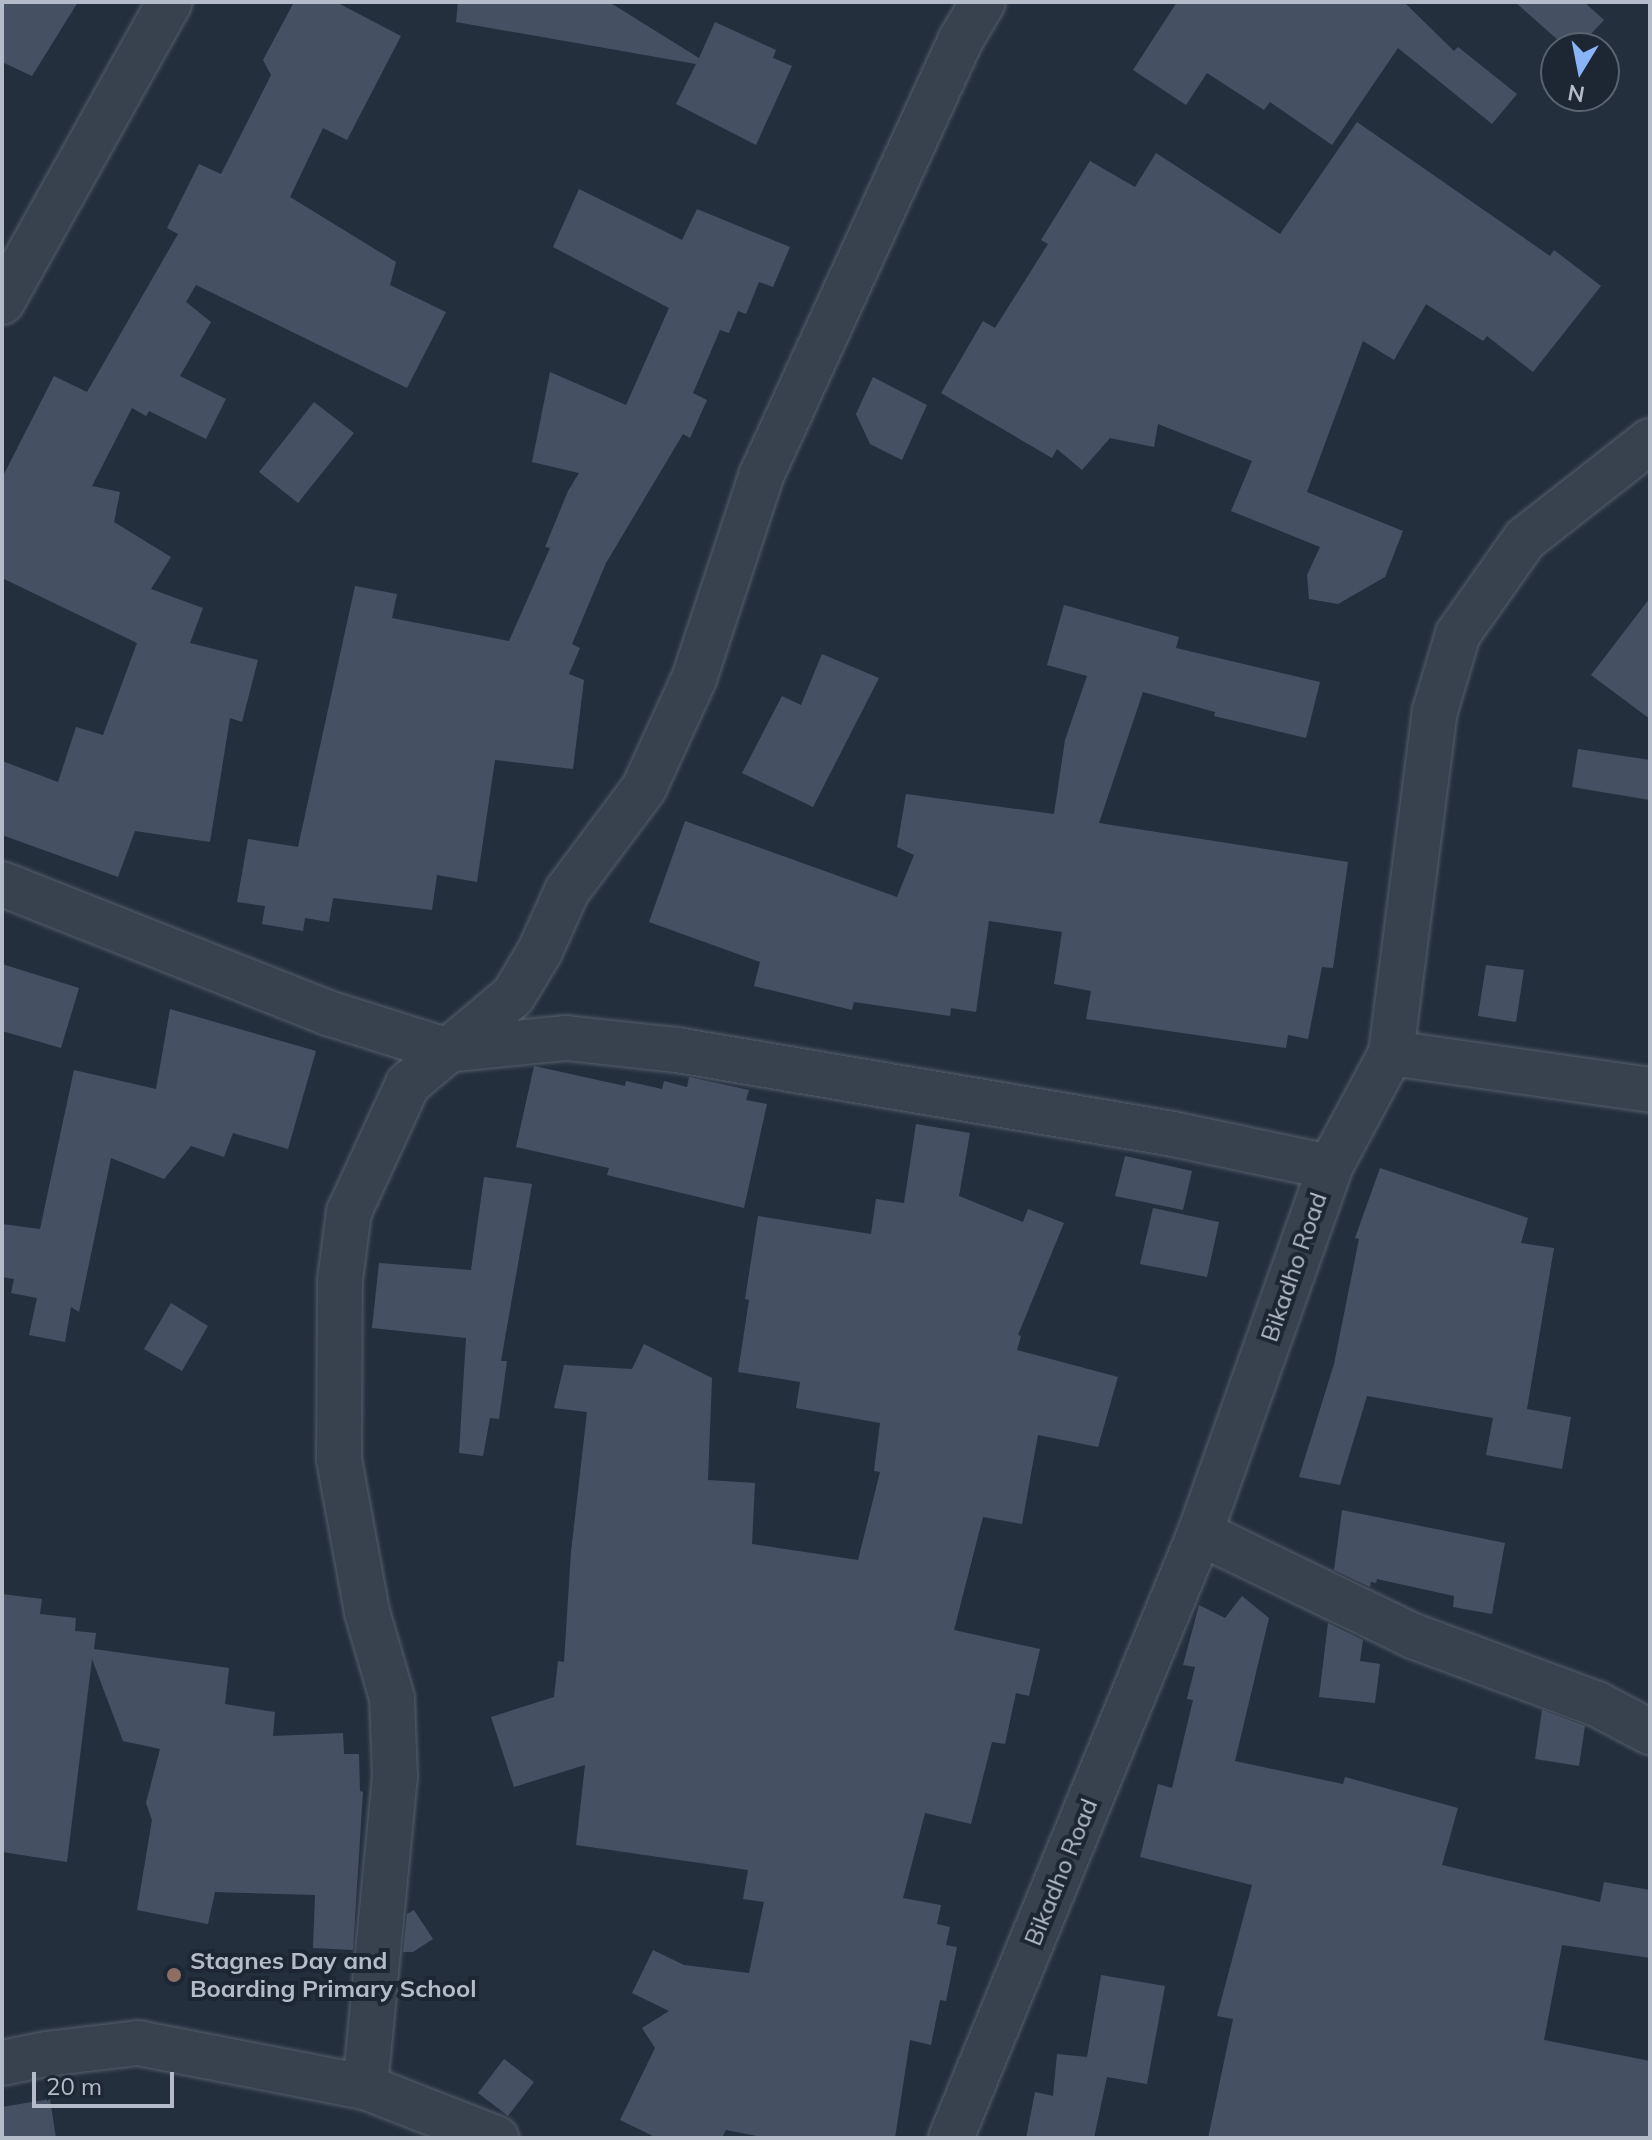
<!DOCTYPE html>
<style>
body{margin:0}
#map{position:relative;width:1652px;height:2140px;overflow:hidden;background:#242f3e;font-family:Mulish,sans-serif}
div>[style]{position:absolute}
.building>*{inset:0;background:#455162}
.roads{filter:drop-shadow(0 0 2px #565f6c) drop-shadow(0 0 2px #565f6c)}
.minor>*{height:44px;margin:-22px;padding:0 22px;transform-origin:22px;border-radius:22px;background:#38414e}
.dots>*{width:22px;height:22px;translate:-50% -50%;box-sizing:border-box;border:4px solid #1d2633;border-radius:50%}
span{translate:-50% -50%;white-space:nowrap;text-align:center;line-height:1.15;-webkit-text-stroke:8px #1d2633;paint-order:stroke}
.street-label{font-size:24px;color:#b4bcc9}
.poi-label{font-size:24px;color:#b4bcc9;font-weight:700}
.left{translate:0 -50%;text-align:left}
.frame{position:absolute;inset:0;border:4px solid #b4bcc9;pointer-events:none}
.north{position:absolute;left:1540px;top:32px;width:80px;height:80px;box-sizing:border-box;background:#1d2633;border:2px solid #59626f;border-radius:50%;rotate:190deg;font-size:22px;font-weight:700;line-height:32px;text-align:center;color:#b4bcc9}
.north::after{content:'';display:block;margin:auto;width:28px;height:36px;background:#8ab4f8;clip-path:polygon(50% 0,100% 100%,50% 72%,0 100%)}
.scale{position:absolute;left:32px;top:2072px;width:142px;height:36px;box-sizing:border-box;border:4px solid #b4bcc9;border-top:0;padding-left:10px;font-size:24px;line-height:28px;white-space:nowrap;color:#b4bcc9;-webkit-text-stroke:6px #1d2633;paint-order:stroke}
</style>
<div id="map">
<div class="building">
<i style="clip-path:polygon(2px 2px,78px 2px,32px 76px,2px 62px)"></i>
<i style="clip-path:polygon(294px 2px,336px 2px,401px 36px,347px 140px,323px 128px,290px 197px,396px 262px,390px 285px,446px 312px,407px 388px,196px 285px,186px 302px,211px 322px,180px 376px,226px 399px,206px 439px,149px 411px,146px 416px,132px 408px,92px 486px,120px 492px,114px 522px,171px 557px,151px 589px,203px 608px,190px 643px,258px 660px,242px 722px,230px 718px,210px 842px,135px 831px,118px 877px,2px 835px,2px 761px,58px 782px,76px 727px,103px 735px,137px 643px,2px 578px,2px 478px,54px 376px,87px 392px,178px 234px,167px 228px,199px 164px,221px 174px,271px 75px,263px 60px)"></i>
<i style="clip-path:polygon(458px 2px,609px 2px,699px 58px,715px 22px,776px 50px,773px 58px,792px 66px,756px 145px,676px 104px,696px 64px,456px 22px)"></i>
<i style="clip-path:polygon(1177px 2px,1404px 2px,1454px 51px,1458px 47px,1517px 94px,1492px 124px,1398px 48px,1332px 145px,1270px 102px,1264px 110px,1207px 73px,1186px 105px,1133px 70px)"></i>
<i style="clip-path:polygon(1515px 2px,1584px 2px,1604px 20px,1578px 48px,1567px 48px)"></i>
<i style="clip-path:polygon(1357px 122px,1550px 256px,1554px 250px,1601px 286px,1533px 372px,1487px 336px,1483px 341px,1426px 304px,1394px 360px,1363px 341px,1307px 492px,1403px 531px,1385px 577px,1338px 604px,1309px 599px,1307px 575px,1320px 547px,1231px 511px,1252px 461px,1158px 424px,1154px 447px,1110px 438px,1082px 470px,1057px 449px,1052px 458px,941px 393px,983px 321px,995px 328px,1048px 244px,1041px 240px,1090px 161px,1135px 187px,1156px 153px,1280px 234px)"></i>
<i style="clip-path:polygon(579px 189px,682px 240px,697px 209px,790px 247px,773px 287px,759px 282px,746px 314px,738px 311px,729px 333px,720px 330px,693px 393px,707px 400px,690px 438px,683px 434px,606px 563px,572px 644px,580px 648px,569px 674px,584px 680px,573px 769px,495px 760px,477px 882px,437px 875px,432px 910px,333px 898px,329px 922px,305px 918px,303px 931px,262px 924px,265px 906px,237px 902px,248px 839px,298px 847px,355px 586px,397px 594px,392px 618px,509px 641px,550px 548px,545px 547px,568px 491px,579px 473px,532px 462px,550px 372px,626px 405px,669px 308px,553px 247px)"></i>
<i style="clip-path:polygon(873px 377px,927px 405px,902px 460px,870px 444px,856px 414px)"></i>
<i style="clip-path:polygon(314px 402px,354px 433px,298px 503px,259px 472px)"></i>
<i style="clip-path:polygon(1650px 598px,1650px 719px,1591px 675px)"></i>
<i style="clip-path:polygon(1064px 605px,1179px 637px,1176px 648px,1320px 682px,1306px 738px,1214px 716px,1215px 712px,1143px 692px,1099px 823px,1348px 862px,1333px 968px,1322px 967px,1308px 1039px,1288px 1035px,1286px 1048px,1086px 1019px,1091px 991px,1054px 984px,1062px 932px,989px 921px,976px 1012px,951px 1008px,950px 1016px,854px 1002px,852px 1010px,754px 986px,760px 962px,649px 922px,685px 821px,897px 897px,914px 855px,897px 847px,906px 794px,1054px 814px,1065px 740px,1087px 676px,1047px 665px)"></i>
<i style="clip-path:polygon(822px 654px,879px 678px,813px 807px,742px 773px,782px 696px,801px 705px)"></i>
<i style="clip-path:polygon(1578px 749px,1650px 760px,1650px 800px,1572px 787px)"></i>
<i style="clip-path:polygon(2px 964px,79px 988px,61px 1048px,2px 1031px)"></i>
<i style="clip-path:polygon(1486px 965px,1524px 970px,1516px 1022px,1478px 1016px)"></i>
<i style="clip-path:polygon(170px 1009px,316px 1051px,288px 1149px,233px 1133px,224px 1157px,191px 1146px,164px 1179px,111px 1158px,79px 1312px,71px 1307px,65px 1342px,29px 1335px,37px 1298px,11px 1293px,14px 1279px,2px 1277px,2px 1224px,40px 1229px,74px 1070px,156px 1089px)"></i>
<i style="clip-path:polygon(534px 1066px,625px 1086px,626px 1081px,662px 1089px,664px 1081px,687px 1087px,689px 1077px,749px 1090px,746px 1100px,767px 1104px,744px 1208px,607px 1175px,609px 1168px,516px 1147px)"></i>
<i style="clip-path:polygon(916px 1124px,970px 1133px,959px 1196px,1023px 1222px,1028px 1209px,1064px 1223px,1018px 1335px,1021px 1336px,1017px 1350px,1118px 1377px,1098px 1447px,1038px 1435px,1022px 1524px,983px 1517px,954px 1630px,1040px 1649px,1029px 1696px,1016px 1693px,1005px 1744px,992px 1742px,971px 1824px,925px 1813px,903px 1898px,941px 1905px,937px 1924px,950px 1927px,946px 1945px,957px 1947px,946px 2001px,940px 2000px,931px 2045px,910px 2040px,895px 2138px,767px 2138px,726px 2130px,722px 2138px,657px 2138px,620px 2120px,655px 2048px,642px 2028px,669px 2011px,632px 1993px,653px 1950px,684px 1965px,749px 1973px,764px 1902px,743px 1899px,748px 1870px,576px 1845px,585px 1765px,514px 1787px,491px 1717px,554px 1697px,558px 1661px,564px 1662px,571px 1552px,587px 1412px,554px 1408px,564px 1365px,632px 1369px,644px 1344px,712px 1378px,708px 1480px,755px 1483px,752px 1544px,858px 1560px,880px 1472px,874px 1471px,880px 1423px,796px 1408px,800px 1382px,738px 1372px,749px 1300px,745px 1299px,758px 1216px,871px 1234px,876px 1199px,904px 1203px)"></i>
<i style="clip-path:polygon(1125px 1156px,1192px 1171px,1183px 1210px,1115px 1196px)"></i>
<i style="clip-path:polygon(1380px 1168px,1528px 1218px,1521px 1243px,1554px 1248px,1527px 1409px,1571px 1417px,1562px 1469px,1486px 1455px,1493px 1418px,1367px 1396px,1340px 1485px,1299px 1477px,1334px 1364px,1359px 1239px,1355px 1238px)"></i>
<i style="clip-path:polygon(484px 1177px,532px 1184px,501px 1361px,507px 1361px,499px 1419px,490px 1418px,483px 1456px,459px 1453px,466px 1338px,372px 1328px,379px 1263px,471px 1270px)"></i>
<i style="clip-path:polygon(1153px 1208px,1219px 1222px,1207px 1277px,1140px 1264px)"></i>
<i style="clip-path:polygon(171px 1303px,208px 1326px,182px 1371px,144px 1349px)"></i>
<i style="clip-path:polygon(1342px 1510px,1505px 1543px,1492px 1614px,1453px 1607px,1454px 1596px,1377px 1579px,1376px 1583px,1371px 1582px,1370px 1587px,1334px 1570px)"></i>
<i style="clip-path:polygon(2px 1594px,42px 1599px,40px 1614px,76px 1618px,75px 1631px,96px 1633px,94px 1649px,229px 1668px,225px 1704px,275px 1712px,273px 1736px,343px 1733px,344px 1754px,359px 1754px,360px 1791px,363px 1792px,353px 1950px,313px 1948px,315px 1895px,215px 1892px,208px 1924px,137px 1910px,152px 1820px,146px 1803px,160px 1749px,123px 1741px,92px 1659px,67px 1862px,2px 1852px)"></i>
<i style="clip-path:polygon(1242px 1596px,1269px 1618px,1235px 1761px,1343px 1784px,1345px 1777px,1458px 1808px,1442px 1865px,1600px 1902px,1604px 1882px,1650px 1890px,1650px 1958px,1562px 1945px,1544px 2040px,1650px 2061px,1650px 2138px,1208px 2138px,1233px 2019px,1217px 2016px,1252px 1885px,1140px 1857px,1158px 1784px,1172px 1788px,1193px 1700px,1187px 1699px,1195px 1667px,1183px 1665px,1199px 1605px,1225px 1618px)"></i>
<i style="clip-path:polygon(1328px 1623px,1363px 1640px,1360px 1661px,1380px 1664px,1375px 1703px,1319px 1697px)"></i>
<i style="clip-path:polygon(1542px 1710px,1585px 1726px,1579px 1766px,1535px 1759px)"></i>
<i style="clip-path:polygon(414px 1910px,433px 1939px,413px 1952px,403px 1952px,407px 1914px)"></i>
<i style="clip-path:polygon(1101px 1975px,1165px 1986px,1147px 2084px,1107px 2077px,1094px 2138px,1026px 2138px,1035px 2092px,1053px 2096px,1057px 2054px,1087px 2057px)"></i>
<i style="clip-path:polygon(504px 2059px,534px 2082px,508px 2116px,478px 2093px)"></i>
<i style="clip-path:polygon(50px 2099px,56px 2138px,2px 2138px,2px 2107px)"></i>
</div>
<div class="roads">
<div class="minor">
<i style="left:2px;top:302px;width:344px;rotate:-60.8deg"></i>
<i style="left:2px;top:884px;width:351px;rotate:21.6deg"></i>
<i style="left:328px;top:1013px;width:123px;rotate:17.5deg"></i>
<i style="left:445px;top:1050px;width:122px;rotate:-5.7deg"></i>
<i style="left:566px;top:1038px;width:112px;rotate:6.2deg"></i>
<i style="left:677px;top:1050px;width:503px;rotate:9.61deg"></i>
<i style="left:1173px;top:1134px;width:160px;rotate:11.9deg"></i>
<i style="left:1391px;top:1053px;width:262px;rotate:8.1deg"></i>
<i style="left:1200px;top:1533px;width:237px;rotate:25.8deg"></i>
<i style="left:1413px;top:1636px;width:196px;rotate:20.3deg"></i>
<i style="left:1597px;top:1704px;width:60px;rotate:27.8deg"></i>
<i style="left:2px;top:2063px;width:45px;rotate:-11.6deg"></i>
<i style="left:46px;top:2054px;width:93px;rotate:-6.8deg"></i>
<i style="left:138px;top:2043px;width:231px;rotate:11deg"></i>
<i style="left:365px;top:2087px;width:141px;rotate:21.3deg"></i>
<i style="left:365px;top:2087px;width:311px;rotate:-84.5deg"></i>
<i style="left:395px;top:1777px;width:79px;rotate:-92.2deg"></i>
<i style="left:392px;top:1698px;width:90px;rotate:-106.2deg"></i>
<i style="left:367px;top:1612px;width:156px;rotate:-100.4deg"></i>
<i style="left:339px;top:1459px;width:179px;rotate:-89.7deg"></i>
<i style="left:340px;top:1280px;width:69px;rotate:-82.5deg"></i>
<i style="left:349px;top:1212px;width:141px;rotate:-65.3deg"></i>
<i style="left:408px;top:1084px;width:137px;rotate:-40deg"></i>
<i style="left:513px;top:996px;width:52px;rotate:-59deg"></i>
<i style="left:540px;top:951px;width:66px;rotate:-65.8deg"></i>
<i style="left:567px;top:891px;width:129px;rotate:-53.2deg"></i>
<i style="left:644px;top:788px;width:120px;rotate:-65.4deg"></i>
<i style="left:694px;top:679px;width:214px;rotate:-71.7deg"></i>
<i style="left:761px;top:476px;width:478px;rotate:-65.4deg"></i>
<i style="left:960px;top:41px;width:45px;rotate:-59.5deg"></i>
<i style="left:951px;top:2138px;width:654px;rotate:-67.63deg"></i>
<i style="left:1200px;top:1533px;width:388px;rotate:-70.4deg"></i>
<i style="left:1330px;top:1167px;width:129px;rotate:-61.8deg"></i>
<i style="left:1391px;top:1053px;width:345px;rotate:-82.7deg"></i>
<i style="left:1435px;top:711px;width:80px;rotate:-73.4deg"></i>
<i style="left:1458px;top:634px;width:116px;rotate:-54.8deg"></i>
<i style="left:1525px;top:539px;width:159px;rotate:-38.1deg"></i>
</div>
</div>
<div class="dots">
<i style="left:174px;top:1975px;background:#8d6e63"></i>
</div>
<div class="street-label">
<span style="left:1294px;top:1267px;rotate:-71deg">Bikadho Road</span>
<span style="left:1061px;top:1872px;rotate:-68deg">Bikadho Road</span>
</div>
<div class="poi-label">
<span class="left" style="left:190px;top:1975px">Stagnes Day and<br>Boarding Primary School</span>
</div>
<div class="frame"></div>
<div class="north">N</div>
<div class="scale">20 m</div>
</div>
